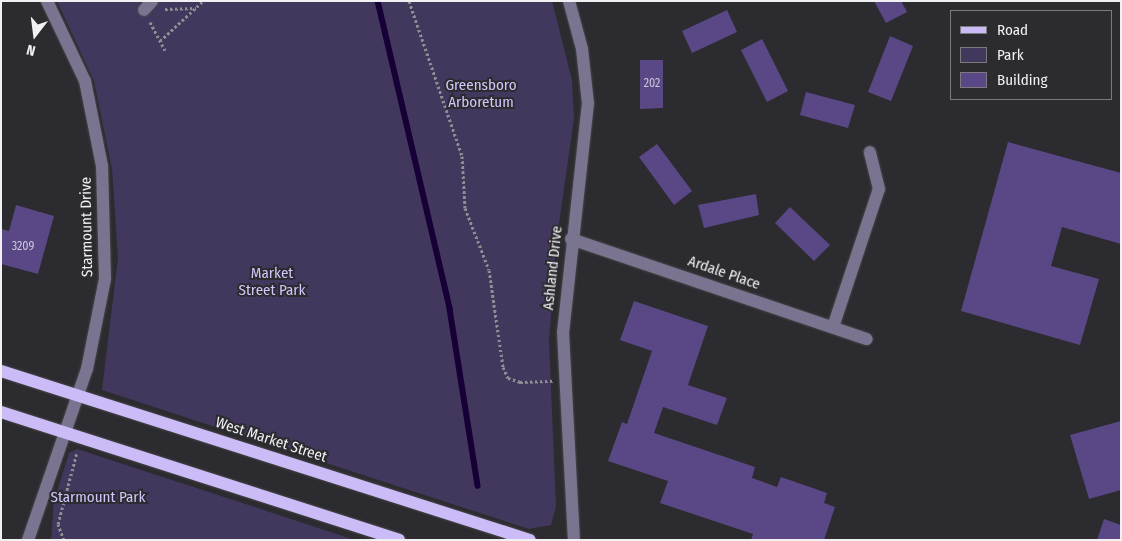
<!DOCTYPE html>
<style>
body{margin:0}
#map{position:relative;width:1122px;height:541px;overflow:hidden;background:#2c2b2f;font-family:"Fira Sans Condensed",sans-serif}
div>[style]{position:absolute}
.green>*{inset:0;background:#42385d}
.stream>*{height:5.5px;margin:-2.75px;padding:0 2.75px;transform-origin:2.75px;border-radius:2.75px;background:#170036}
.building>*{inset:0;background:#5a4785}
.path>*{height:3px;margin-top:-1.5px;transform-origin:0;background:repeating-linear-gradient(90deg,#8f8e92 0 2.5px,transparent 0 5px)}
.roads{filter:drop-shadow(0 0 1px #48474a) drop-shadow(0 0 1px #48474a)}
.minor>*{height:12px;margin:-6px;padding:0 6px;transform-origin:6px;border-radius:6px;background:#7b7491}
.major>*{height:12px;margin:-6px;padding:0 6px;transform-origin:6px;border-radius:6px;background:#cbbcf8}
span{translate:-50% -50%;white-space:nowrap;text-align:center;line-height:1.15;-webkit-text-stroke:4px #2c2b2f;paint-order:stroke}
.number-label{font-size:12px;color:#cbc6d8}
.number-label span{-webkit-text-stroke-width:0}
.park-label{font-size:15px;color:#d3c6fd}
.street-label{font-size:15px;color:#f1f0f3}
.frame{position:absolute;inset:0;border:2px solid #f1f0f3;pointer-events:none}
.legend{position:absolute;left:950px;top:10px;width:162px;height:90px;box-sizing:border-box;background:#2c2b2f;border:1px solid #7b7a7d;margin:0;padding:6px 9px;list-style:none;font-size:15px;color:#f1f0f3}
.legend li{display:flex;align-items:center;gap:10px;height:25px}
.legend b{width:25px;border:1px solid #7b7a7d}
.north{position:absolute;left:10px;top:10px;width:50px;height:50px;-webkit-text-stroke:4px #2c2b2f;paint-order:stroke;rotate:195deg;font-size:14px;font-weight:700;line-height:20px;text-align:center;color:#f1f0f3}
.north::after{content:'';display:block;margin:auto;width:18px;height:22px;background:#f1f0f3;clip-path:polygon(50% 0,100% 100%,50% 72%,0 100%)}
</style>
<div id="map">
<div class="green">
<i style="clip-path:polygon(57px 1px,552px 1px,572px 80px,574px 118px,556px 245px,549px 341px,556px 507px,551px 525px,529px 529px,102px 390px,118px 258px,112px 169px,94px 81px)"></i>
<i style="clip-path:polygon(77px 449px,230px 499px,355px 540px,51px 540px,54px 501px,69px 453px)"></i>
</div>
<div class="stream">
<i style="left:378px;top:1px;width:316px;rotate:76.8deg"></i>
<i style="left:450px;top:309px;width:179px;rotate:81deg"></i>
</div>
<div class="building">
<i style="clip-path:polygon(874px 1px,901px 1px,907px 12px,886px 23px)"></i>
<i style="clip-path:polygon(727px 10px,737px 32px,692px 53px,682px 31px)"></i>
<i style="clip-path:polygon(890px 36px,913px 46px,891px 101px,868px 92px)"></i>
<i style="clip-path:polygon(762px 39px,788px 91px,767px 102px,741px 50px)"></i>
<i style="clip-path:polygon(640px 60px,663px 60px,663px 108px,640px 109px)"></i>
<i style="clip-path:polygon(806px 92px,855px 105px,848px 128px,800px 115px)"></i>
<i style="clip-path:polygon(1008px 142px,1121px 173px,1121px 244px,1062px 227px,1051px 266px,1099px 279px,1080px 345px,961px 311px)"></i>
<i style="clip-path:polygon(657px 144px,692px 191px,674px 205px,639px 157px)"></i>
<i style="clip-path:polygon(756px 194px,759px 215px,704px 228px,698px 205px)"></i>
<i style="clip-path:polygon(16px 205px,54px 216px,38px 274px,1px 264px,1px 229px,9px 231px)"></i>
<i style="clip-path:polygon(790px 207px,830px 245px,814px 261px,775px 223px)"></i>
<i style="clip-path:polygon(634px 301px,708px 326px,688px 385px,727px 398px,717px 425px,663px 407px,654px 433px,755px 467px,752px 478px,777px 487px,781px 477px,827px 493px,824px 503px,835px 507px,824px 540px,751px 540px,753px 534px,660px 503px,668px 481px,608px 461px,622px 422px,627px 424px,652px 351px,620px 340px)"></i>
<i style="clip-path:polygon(1121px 421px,1121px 490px,1089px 499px,1070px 435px)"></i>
<i style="clip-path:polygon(1104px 519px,1121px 525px,1121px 540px,1097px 540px)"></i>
</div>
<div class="path">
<i style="left:409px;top:1px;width:164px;rotate:71.1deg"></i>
<i style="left:462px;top:156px;width:52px;rotate:86.7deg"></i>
<i style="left:465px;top:208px;width:66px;rotate:68.8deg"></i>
<i style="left:489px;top:270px;width:98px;rotate:81.8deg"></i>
<i style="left:503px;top:367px;width:12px;rotate:66deg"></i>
<i style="left:508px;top:378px;width:13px;rotate:18deg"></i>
<i style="left:520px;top:382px;width:33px;rotate:-2deg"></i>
<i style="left:165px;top:9px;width:31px;rotate:-2deg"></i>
<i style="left:150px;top:22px;width:32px;rotate:62deg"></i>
<i style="left:160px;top:41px;width:59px;rotate:-42.9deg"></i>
<i style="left:64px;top:540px;width:17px;rotate:-111deg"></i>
<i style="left:58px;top:524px;width:74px;rotate:-75.2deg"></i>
</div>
<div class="roads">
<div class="minor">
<i style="left:569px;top:1px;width:50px;rotate:74.8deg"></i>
<i style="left:582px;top:49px;width:54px;rotate:83.7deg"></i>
<i style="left:588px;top:103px;width:230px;rotate:96.2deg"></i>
<i style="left:563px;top:332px;width:208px;rotate:87deg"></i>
<i style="left:144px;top:10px;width:12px;rotate:-48deg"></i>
<i style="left:571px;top:239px;width:312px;rotate:18.7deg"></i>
<i style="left:833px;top:327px;width:145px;rotate:-71.6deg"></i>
<i style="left:879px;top:189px;width:38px;rotate:-104deg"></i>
<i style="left:28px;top:540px;width:181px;rotate:-71deg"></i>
<i style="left:87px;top:369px;width:92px;rotate:-78.7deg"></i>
<i style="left:105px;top:279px;width:113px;rotate:-91.5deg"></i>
<i style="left:102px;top:166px;width:87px;rotate:-101.3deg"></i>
<i style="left:85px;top:81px;width:89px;rotate:-115.4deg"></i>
</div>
<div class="major">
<i style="left:1px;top:371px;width:555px;rotate:17.72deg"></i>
<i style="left:1px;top:412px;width:418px;rotate:17.8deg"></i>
</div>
</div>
<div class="number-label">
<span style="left:652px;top:84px">202</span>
<span style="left:23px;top:247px">3209</span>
</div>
<div class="park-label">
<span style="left:481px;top:94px">Greensboro<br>Arboretum</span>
<span style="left:272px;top:282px">Market<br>Street Park</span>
<span style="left:98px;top:498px">Starmount Park</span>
</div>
<div class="street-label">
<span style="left:87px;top:227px;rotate:-91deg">Starmount Drive</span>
<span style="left:553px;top:268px;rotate:-84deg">Ashland Drive</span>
<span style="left:724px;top:273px;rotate:19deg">Ardale Place</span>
<span style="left:271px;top:440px;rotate:18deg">West Market Street</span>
</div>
<div class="frame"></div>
<ul class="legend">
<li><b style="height:6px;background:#cbbcf8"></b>Road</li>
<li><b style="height:14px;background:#42385d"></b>Park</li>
<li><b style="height:14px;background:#5a4785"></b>Building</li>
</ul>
<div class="north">N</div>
</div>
